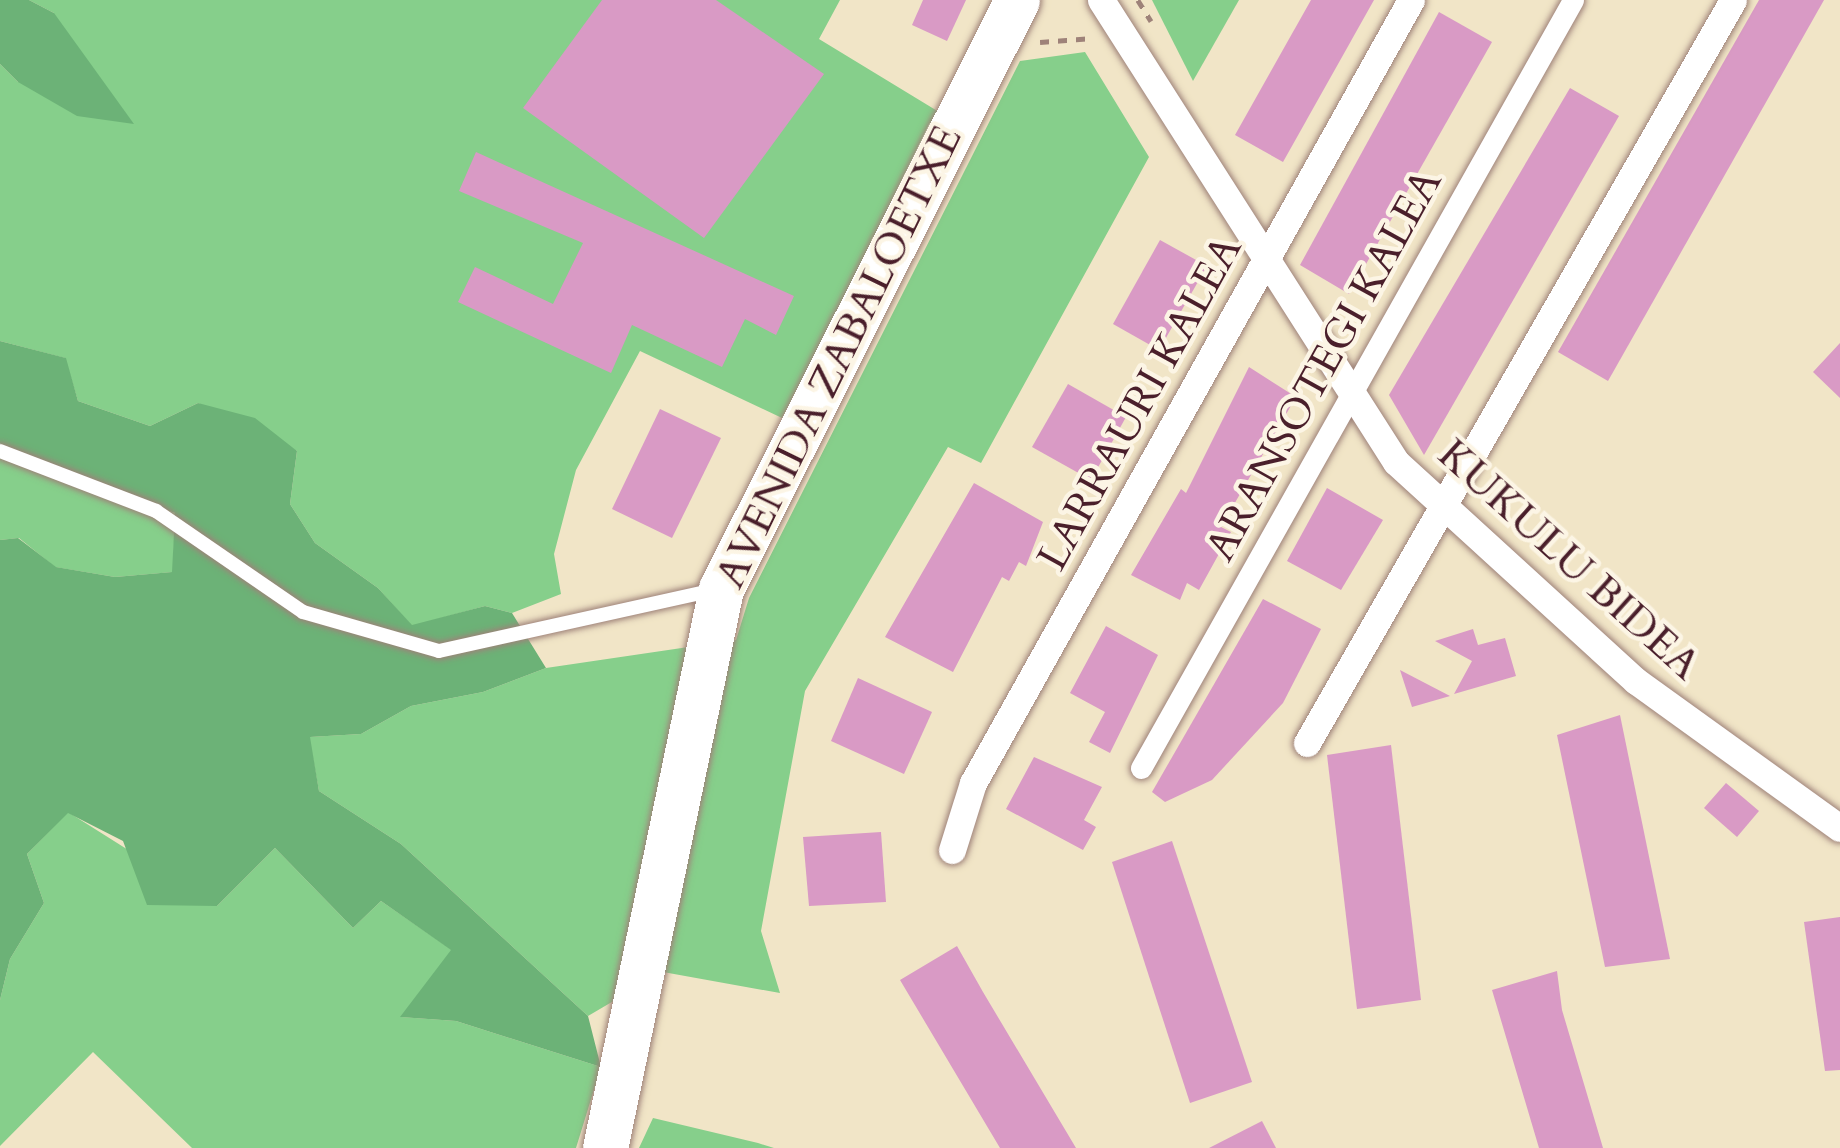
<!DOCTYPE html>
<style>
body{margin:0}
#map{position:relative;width:1840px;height:1148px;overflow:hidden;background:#f1e5c7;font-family:Cardo,serif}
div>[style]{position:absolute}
.green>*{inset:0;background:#86cf8b}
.forest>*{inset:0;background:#6cb277}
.building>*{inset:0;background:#d99ac5}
.path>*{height:4.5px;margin-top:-2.25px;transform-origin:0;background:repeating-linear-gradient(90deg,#9e8279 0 9px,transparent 0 18px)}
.roads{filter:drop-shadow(0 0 3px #9e8279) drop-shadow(0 0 3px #9e8279)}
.service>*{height:14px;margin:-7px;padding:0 7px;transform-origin:7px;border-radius:7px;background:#fff}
.pedestrian>*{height:21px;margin:-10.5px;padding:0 10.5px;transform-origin:10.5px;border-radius:10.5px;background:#fff}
.minor>*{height:27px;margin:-13.5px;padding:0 13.5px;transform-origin:13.5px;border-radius:13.5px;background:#fff}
.primary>*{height:45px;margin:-22.5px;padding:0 22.5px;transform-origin:22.5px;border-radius:22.5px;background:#fff}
span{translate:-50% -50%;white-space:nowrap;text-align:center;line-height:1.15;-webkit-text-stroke:9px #fcf5e5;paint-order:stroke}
.street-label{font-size:42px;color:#4a1f2b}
</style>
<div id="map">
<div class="green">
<i style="clip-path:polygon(29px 0,840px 0,819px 39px,939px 112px,782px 418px,640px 351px,576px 470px,554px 554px,561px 594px,512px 613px,485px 606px,412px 626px,378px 588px,315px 543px,290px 504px,297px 451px,198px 403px,150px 426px,78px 401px,65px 358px,0 341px,0 64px,18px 82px,54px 13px)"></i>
<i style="clip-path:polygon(1152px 0,1239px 0,1193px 81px)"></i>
<i style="clip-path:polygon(1085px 52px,1149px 157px,981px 463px,948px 447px,805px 691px,761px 931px,780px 993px,663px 972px,588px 1016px,401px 844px,319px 791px,309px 737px,361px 734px,411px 706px,483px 692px,546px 668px,736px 640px,749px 598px,1020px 61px)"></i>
<i style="clip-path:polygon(0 452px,175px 513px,173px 572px,115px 577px,55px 567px,19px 538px,0 540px)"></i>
<i style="clip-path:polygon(68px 812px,217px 906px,275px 848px,353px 928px,381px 901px,452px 950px,401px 1017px,456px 1021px,601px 1067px,576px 1148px,192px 1148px,93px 1052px,0 1146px,0 1000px,10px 959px,44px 903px,27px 854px)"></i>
<i style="clip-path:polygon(653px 1118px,758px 1143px,774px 1148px,639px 1148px)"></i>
</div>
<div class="forest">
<i style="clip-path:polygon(0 0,29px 0,54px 13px,134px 124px,77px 116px,18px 82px,0 64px)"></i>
<i style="clip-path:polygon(0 341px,66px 358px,78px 401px,150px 426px,198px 403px,255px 418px,297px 451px,290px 504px,315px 543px,378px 588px,412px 625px,485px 606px,512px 613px,546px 668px,483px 692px,411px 706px,361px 734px,310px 737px,319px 791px,401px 844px,588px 1016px,601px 1067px,456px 1021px,400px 1017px,451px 950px,381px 901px,353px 928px,275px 848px,217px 906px,147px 905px,123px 841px,68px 813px,27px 854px,44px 903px,10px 959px,0 1000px,0 540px,18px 538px,56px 567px,115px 577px,172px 572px,175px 513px,0 452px)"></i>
</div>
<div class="building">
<i style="clip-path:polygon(602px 0,716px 0,824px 74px,704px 238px,523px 108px)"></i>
<i style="clip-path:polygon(923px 0,966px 0,947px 41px,912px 25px)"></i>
<i style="clip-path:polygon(1311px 0,1374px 0,1283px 162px,1235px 135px)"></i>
<i style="clip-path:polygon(1759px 0,1824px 0,1608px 381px,1558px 352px)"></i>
<i style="clip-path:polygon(1439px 12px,1492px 42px,1349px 294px,1300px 265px)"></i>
<i style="clip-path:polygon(1570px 88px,1619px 116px,1424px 455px,1389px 395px)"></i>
<i style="clip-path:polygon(476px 152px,794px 296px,776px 335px,745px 319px,722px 367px,632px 325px,611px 373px,458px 302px,475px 267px,553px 304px,583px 243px,459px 191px)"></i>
<i style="clip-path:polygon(1160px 240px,1207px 266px,1159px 350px,1113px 324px)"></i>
<i style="clip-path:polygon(1840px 343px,1840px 398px,1813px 372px)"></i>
<i style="clip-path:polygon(1249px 367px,1296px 397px,1221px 527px,1231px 532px,1199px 590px,1187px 583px,1180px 600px,1131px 575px,1181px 489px,1186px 493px)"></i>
<i style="clip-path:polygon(1068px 384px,1126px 417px,1091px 480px,1032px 447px)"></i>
<i style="clip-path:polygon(660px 409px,721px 438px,672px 538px,612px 509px)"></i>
<i style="clip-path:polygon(974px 483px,1043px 522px,1026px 566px,1019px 562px,1009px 581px,1002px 577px,953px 672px,885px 637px)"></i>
<i style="clip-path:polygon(1327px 488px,1383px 520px,1341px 590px,1287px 561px)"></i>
<i style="clip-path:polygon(1263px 599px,1321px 629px,1283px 703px,1212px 780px,1165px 802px,1152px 792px)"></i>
<i style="clip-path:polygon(1106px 626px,1158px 655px,1110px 753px,1089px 742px,1105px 712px,1070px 693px)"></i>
<i style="clip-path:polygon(1473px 629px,1478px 645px,1505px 638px,1516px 676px,1454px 694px,1472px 661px,1435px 641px)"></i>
<i style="clip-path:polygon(1400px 670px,1450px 696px,1412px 707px)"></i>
<i style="clip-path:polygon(858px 678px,932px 712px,904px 774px,831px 741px)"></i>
<i style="clip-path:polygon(1620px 715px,1670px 959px,1605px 967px,1557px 735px)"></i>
<i style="clip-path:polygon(1391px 745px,1421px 1000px,1357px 1009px,1327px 755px)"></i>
<i style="clip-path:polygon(1034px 757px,1102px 787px,1084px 820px,1096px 827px,1083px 850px,1006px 809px)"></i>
<i style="clip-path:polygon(1726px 783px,1759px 811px,1737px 837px,1704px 808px)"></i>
<i style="clip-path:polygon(881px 832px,886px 902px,809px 906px,803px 837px)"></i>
<i style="clip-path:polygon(1172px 841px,1252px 1082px,1190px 1103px,1112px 862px)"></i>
<i style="clip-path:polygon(1840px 917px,1840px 1070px,1825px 1071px,1804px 922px)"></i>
<i style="clip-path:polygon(957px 946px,983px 992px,1076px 1148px,1000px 1148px,900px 980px)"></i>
<i style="clip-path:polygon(1557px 971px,1562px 1010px,1603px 1148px,1539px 1148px,1492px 990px)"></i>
<i style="clip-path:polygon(1262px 1121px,1276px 1148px,1209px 1148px)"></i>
</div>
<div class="path">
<i style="left:1138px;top:0;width:25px;rotate:58deg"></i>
<i style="left:1040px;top:42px;width:53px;rotate:-4.3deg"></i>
</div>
<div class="roads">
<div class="service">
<i style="left:0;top:451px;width:167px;rotate:21deg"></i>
<i style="left:156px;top:511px;width:178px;rotate:34.5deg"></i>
<i style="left:303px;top:612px;width:141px;rotate:16deg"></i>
<i style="left:439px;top:651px;width:283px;rotate:-12.5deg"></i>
</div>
<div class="pedestrian">
<i style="left:1141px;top:768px;width:881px;rotate:-60.64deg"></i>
</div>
<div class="minor">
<i style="left:1101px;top:0;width:548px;rotate:57.44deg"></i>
<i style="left:1396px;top:462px;width:325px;rotate:42.4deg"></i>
<i style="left:1636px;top:681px;width:251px;rotate:35.8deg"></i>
<i style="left:1307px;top:743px;width:856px;rotate:-60.17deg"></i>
<i style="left:952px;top:850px;width:70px;rotate:-72.6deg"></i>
<i style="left:973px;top:783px;width:897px;rotate:-60.78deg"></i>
</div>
<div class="primary">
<i style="left:605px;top:1148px;width:571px;rotate:-78.28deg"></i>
<i style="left:721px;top:589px;width:659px;rotate:-63.32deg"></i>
</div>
</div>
<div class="street-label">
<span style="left:839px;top:357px;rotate:-64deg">AVENIDA ZABALOETXE</span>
<span style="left:1324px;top:365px;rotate:-61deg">ARANSOTEGI KALEA</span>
<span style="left:1140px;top:403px;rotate:-61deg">LARRAURI KALEA</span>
<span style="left:1569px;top:560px;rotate:42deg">KUKULU BIDEA</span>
</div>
</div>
